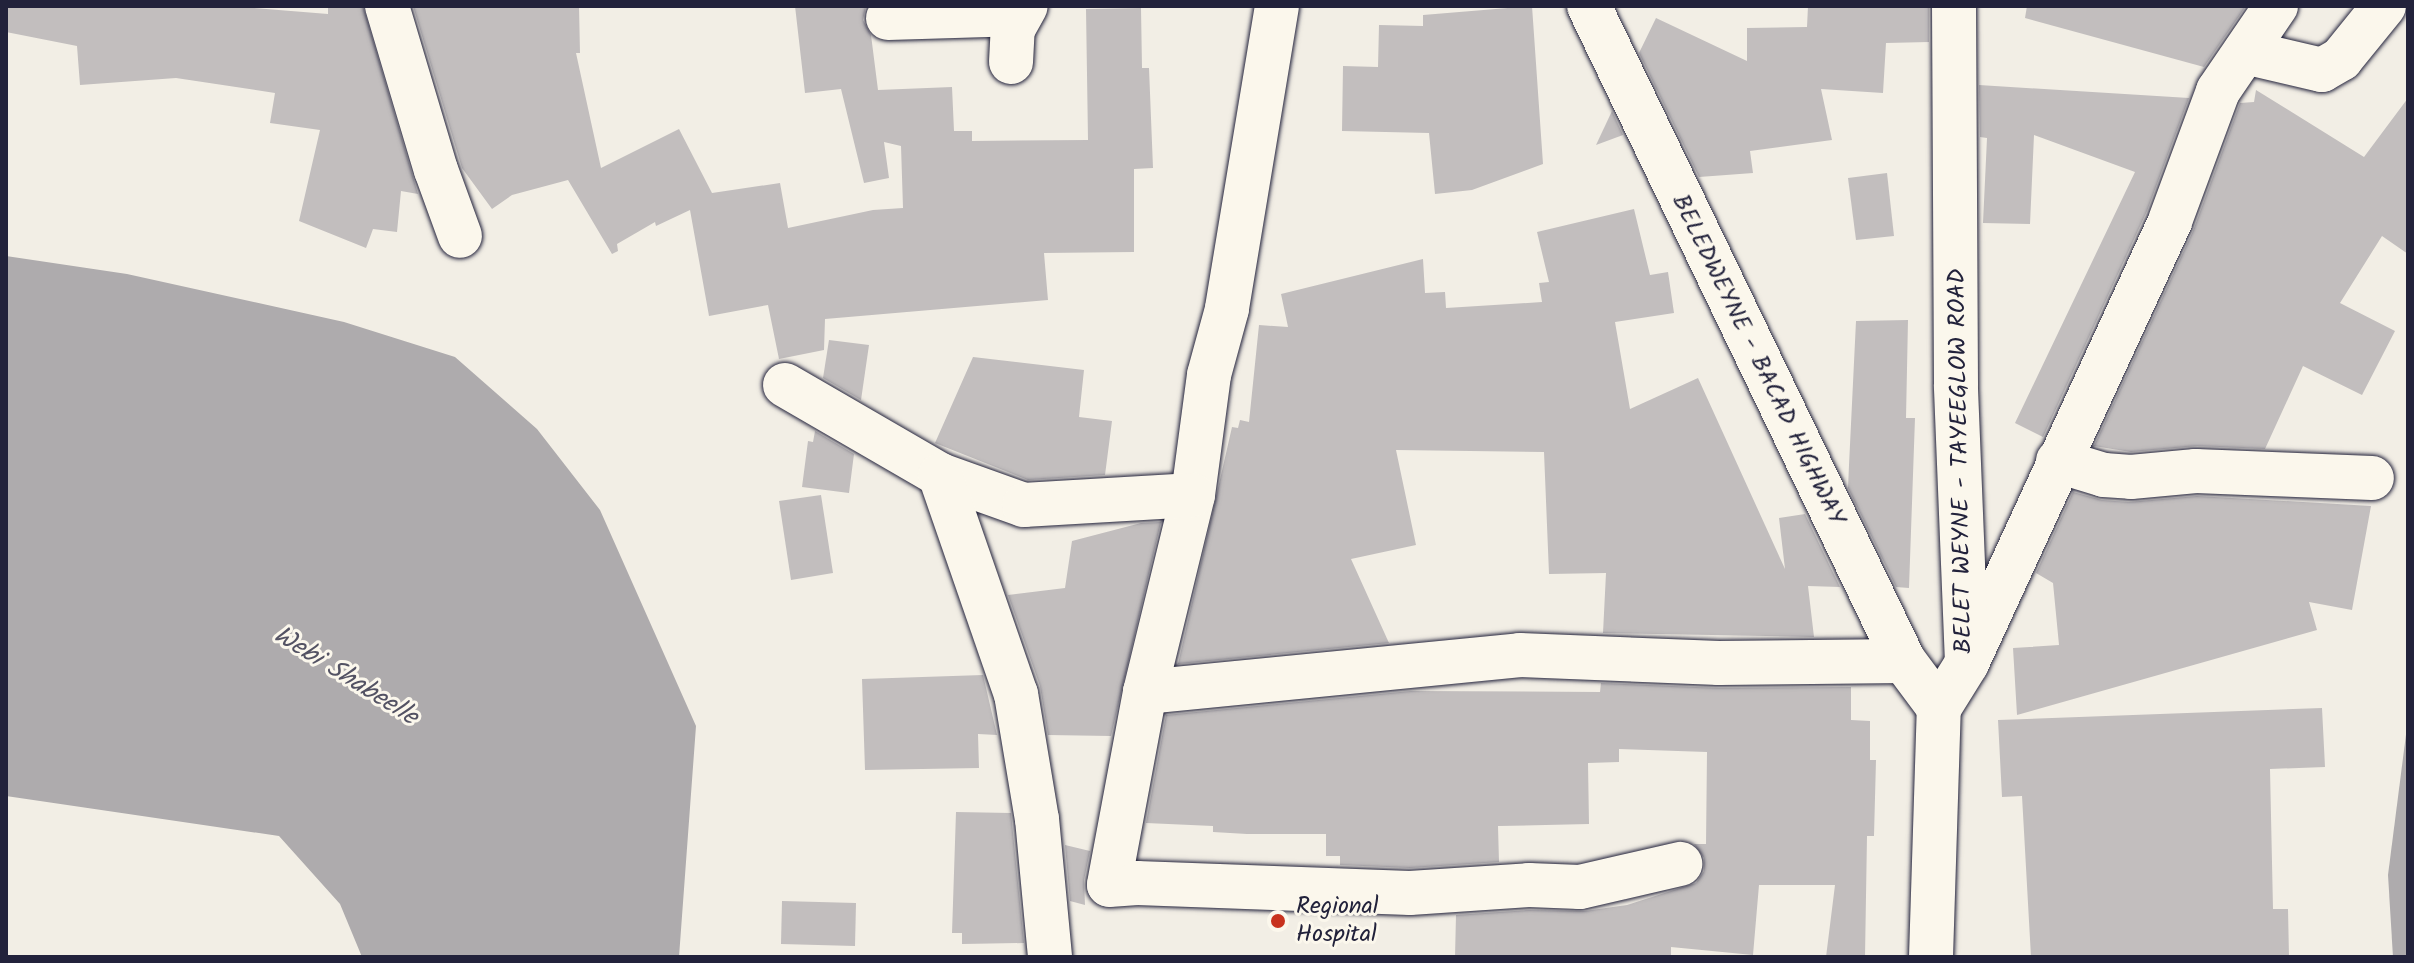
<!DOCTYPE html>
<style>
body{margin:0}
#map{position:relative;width:2414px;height:963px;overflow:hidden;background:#f2eee5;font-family:Kalam,sans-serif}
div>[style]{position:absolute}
.water>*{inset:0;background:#aeabad}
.building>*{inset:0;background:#c2bebe}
.roads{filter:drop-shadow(0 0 2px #22223b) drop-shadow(0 0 2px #22223b)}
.street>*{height:44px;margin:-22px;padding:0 22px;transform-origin:22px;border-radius:22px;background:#fbf7ec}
.secondary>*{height:44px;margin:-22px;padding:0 22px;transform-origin:22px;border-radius:22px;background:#fbf7ec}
.dots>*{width:22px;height:22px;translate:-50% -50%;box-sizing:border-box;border:4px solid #fbf7ec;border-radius:50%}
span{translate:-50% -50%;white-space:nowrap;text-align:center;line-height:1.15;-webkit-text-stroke:6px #fbf7ec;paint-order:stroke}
.street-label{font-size:24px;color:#22223b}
.poi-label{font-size:24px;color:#22223b}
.left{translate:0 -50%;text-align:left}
.water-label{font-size:26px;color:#535263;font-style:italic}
.frame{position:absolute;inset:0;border:8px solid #22223b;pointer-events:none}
</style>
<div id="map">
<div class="water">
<i style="clip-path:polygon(6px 256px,127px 274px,344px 322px,455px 357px,537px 429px,600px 510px,696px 726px,679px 957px,362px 957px,340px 904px,279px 836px,6px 796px)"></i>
<i style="clip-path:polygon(2408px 719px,2408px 957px,2393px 957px,2388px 875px)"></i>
</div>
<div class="building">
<i style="clip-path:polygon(6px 6px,231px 6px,328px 14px,328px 6px,363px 6px,418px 194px,401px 191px,397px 232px,373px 229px,366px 248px,299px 221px,320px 130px,270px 123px,275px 93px,176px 78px,80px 85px,77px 46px,6px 32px)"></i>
<i style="clip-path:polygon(413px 6px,579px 6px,580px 53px,576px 53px,601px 168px,679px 129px,712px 193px,780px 183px,788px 228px,873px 210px,903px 208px,901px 146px,884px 142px,889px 178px,864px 183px,841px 89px,805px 93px,795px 6px,866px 6px,863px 20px,871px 35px,878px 90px,952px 87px,954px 131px,972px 131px,972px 141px,1088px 140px,1086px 9px,1141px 8px,1142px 68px,1149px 68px,1153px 168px,1134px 169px,1134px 252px,1044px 253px,1048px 300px,825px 319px,824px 350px,779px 359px,768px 305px,709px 316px,690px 210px,656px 226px,655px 222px,617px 244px,618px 251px,612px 254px,568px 180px,512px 195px,492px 209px,462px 168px)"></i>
<i style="clip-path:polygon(1532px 6px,1543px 164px,1472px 190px,1435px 194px,1429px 133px,1342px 131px,1343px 66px,1378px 67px,1379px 25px,1423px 26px,1423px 15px)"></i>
<i style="clip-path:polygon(1808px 6px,1929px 6px,1929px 42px,1886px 43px,1883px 93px,1821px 89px,1832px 140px,1750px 151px,1753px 173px,1699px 177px,1639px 53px,1656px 18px,1747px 61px,1747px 28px,1807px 27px)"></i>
<i style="clip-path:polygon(2027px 6px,2246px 6px,2204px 67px,2025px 18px)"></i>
<i style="clip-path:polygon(1979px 85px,2189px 98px,2147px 211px,2043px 437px,2015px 423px,2135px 172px,2034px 135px,2030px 224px,1983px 223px,1987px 138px,1980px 137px)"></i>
<i style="clip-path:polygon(2256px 90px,2364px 157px,2408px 98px,2408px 254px,2382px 236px,2340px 303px,2395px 331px,2362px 395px,2303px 366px,2265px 449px,2197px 446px,2131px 452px,2094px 446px,2193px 231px,2240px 103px,2254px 102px)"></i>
<i style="clip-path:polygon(1612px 111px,1623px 135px,1596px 145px)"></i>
<i style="clip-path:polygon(1887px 173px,1894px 236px,1856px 240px,1848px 178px)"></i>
<i style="clip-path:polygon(1634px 209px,1650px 275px,1668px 272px,1674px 313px,1615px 322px,1630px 409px,1698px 378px,1785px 569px,1779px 518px,1805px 514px,1840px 587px,1808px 586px,1814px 637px,1603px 633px,1606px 573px,1549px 574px,1544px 452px,1396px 450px,1416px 545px,1351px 559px,1389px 643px,1178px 664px,1232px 427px,1238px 428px,1240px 420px,1249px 422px,1259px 325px,1288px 327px,1281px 294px,1423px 259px,1425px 293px,1445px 292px,1446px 308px,1542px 302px,1539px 283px,1549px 282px,1537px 232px)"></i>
<i style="clip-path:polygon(1908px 320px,1906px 418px,1915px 418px,1909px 588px,1896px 587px,1848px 488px,1849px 465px,1856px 321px)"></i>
<i style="clip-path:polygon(829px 340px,869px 345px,861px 400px,823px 378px)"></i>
<i style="clip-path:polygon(973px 357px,1084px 370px,1079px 417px,1112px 421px,1105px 475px,1028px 480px,935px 443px)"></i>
<i style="clip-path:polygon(815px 431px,854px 454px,849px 493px,802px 487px,808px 441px,813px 442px)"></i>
<i style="clip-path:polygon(2073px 492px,2102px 500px,2129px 502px,2197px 496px,2371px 506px,2352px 610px,2309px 602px,2317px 630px,2017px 715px,2013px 648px,2059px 645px,2053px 583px,2036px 573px)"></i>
<i style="clip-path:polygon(821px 495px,833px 573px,791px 580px,779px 501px)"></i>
<i style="clip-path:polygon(1161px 522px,1111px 736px,1048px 735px,1040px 686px,1008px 595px,1065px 588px,1072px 541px,1141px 523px)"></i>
<i style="clip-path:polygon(983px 675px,997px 735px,978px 734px,979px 768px,865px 770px,862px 679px)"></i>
<i style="clip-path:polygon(1601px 683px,1719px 688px,1851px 687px,1851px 720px,1870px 721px,1870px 760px,1876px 760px,1874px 836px,1867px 836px,1865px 957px,1826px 957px,1835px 885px,1759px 885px,1753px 955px,1671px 947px,1671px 957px,1455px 957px,1456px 915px,1529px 910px,1585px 911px,1627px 905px,1696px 883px,1704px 871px,1704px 858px,1694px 844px,1706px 844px,1707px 752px,1619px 749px,1619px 762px,1588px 763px,1589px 824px,1498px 826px,1499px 862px,1410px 868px,1340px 865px,1340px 856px,1326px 856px,1326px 834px,1247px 834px,1213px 832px,1213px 826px,1146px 823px,1166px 715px,1411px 691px,1600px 692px)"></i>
<i style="clip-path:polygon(2322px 708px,2325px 767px,2270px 769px,2273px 909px,2288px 909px,2289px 957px,2031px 957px,2022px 796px,2002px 797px,1998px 720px)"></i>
<i style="clip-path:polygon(956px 812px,1011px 813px,1024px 943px,962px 944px,962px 933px,952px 933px)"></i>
<i style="clip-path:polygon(1065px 845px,1090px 851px,1084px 880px,1085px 905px,1070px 901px)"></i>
<i style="clip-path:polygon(782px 901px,856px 903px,855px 946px,781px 944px)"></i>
</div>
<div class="roads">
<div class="street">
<i style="left:387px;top:6px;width:171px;rotate:73.4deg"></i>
<i style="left:436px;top:170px;width:70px;rotate:70deg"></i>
<i style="left:1277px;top:6px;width:307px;rotate:99.4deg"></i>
<i style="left:1227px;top:309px;width:68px;rotate:105.3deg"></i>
<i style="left:1209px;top:375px;width:121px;rotate:97.6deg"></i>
<i style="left:1193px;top:495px;width:203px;rotate:103.7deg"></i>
<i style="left:1145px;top:692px;width:196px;rotate:100.6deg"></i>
<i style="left:1109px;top:885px;width:28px;rotate:-4deg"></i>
<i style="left:1137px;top:883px;width:273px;rotate:2.1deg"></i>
<i style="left:1410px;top:893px;width:119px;rotate:-3.8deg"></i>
<i style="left:1529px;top:885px;width:51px;rotate:2.2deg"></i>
<i style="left:1580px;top:887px;width:103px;rotate:-13deg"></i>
<i style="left:888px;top:18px;width:133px;rotate:-1.7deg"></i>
<i style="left:2245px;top:52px;width:79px;rotate:13.2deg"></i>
<i style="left:2322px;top:70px;width:22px;rotate:-30deg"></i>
<i style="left:2341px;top:59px;width:68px;rotate:-50.9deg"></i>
<i style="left:1011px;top:62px;width:33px;rotate:-87deg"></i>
<i style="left:1013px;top:29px;width:26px;rotate:-61deg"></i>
<i style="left:785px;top:385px;width:179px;rotate:30.1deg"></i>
<i style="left:940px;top:475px;width:89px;rotate:19.7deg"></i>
<i style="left:1024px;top:505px;width:169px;rotate:-3.4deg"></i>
<i style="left:2058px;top:461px;width:48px;rotate:16.9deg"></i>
<i style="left:2104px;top:475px;width:27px;rotate:4deg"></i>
<i style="left:2131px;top:477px;width:65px;rotate:-5.3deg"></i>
<i style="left:2196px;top:471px;width:176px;rotate:2.3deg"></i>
<i style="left:940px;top:475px;width:232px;rotate:70.9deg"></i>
<i style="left:1016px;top:694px;width:127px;rotate:80.5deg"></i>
<i style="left:1037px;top:819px;width:139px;rotate:84.6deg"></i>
<i style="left:1967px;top:663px;width:486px;rotate:-65.3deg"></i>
<i style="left:2170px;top:221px;width:139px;rotate:-69.7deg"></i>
<i style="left:2218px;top:91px;width:103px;rotate:-55.7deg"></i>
<i style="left:1145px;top:692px;width:377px;rotate:-5.6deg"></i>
<i style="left:1520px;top:655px;width:199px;rotate:2.3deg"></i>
<i style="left:1719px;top:663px;width:185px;rotate:-0.6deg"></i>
</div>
<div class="secondary">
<i style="left:1589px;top:6px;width:727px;rotate:64.32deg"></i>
<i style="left:1904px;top:661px;width:59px;rotate:53.3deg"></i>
<i style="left:1931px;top:957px;width:249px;rotate:-88.2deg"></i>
<i style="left:1939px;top:708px;width:53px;rotate:-58.1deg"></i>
<i style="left:1967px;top:663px;width:278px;rotate:-92.3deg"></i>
<i style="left:1956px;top:385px;width:379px;rotate:-90.3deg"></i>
</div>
</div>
<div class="dots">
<i style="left:1278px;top:921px;background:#c8321e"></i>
</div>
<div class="street-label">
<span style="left:1758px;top:360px;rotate:64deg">BELEDWEYNE - BACAD HIGHWAY</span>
<span style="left:1961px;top:461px;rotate:-91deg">BELET WEYNE - TAYEEGLOW ROAD</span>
</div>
<div class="poi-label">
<span class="left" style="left:1296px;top:921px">Regional<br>Hospital</span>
</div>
<div class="water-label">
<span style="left:345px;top:677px;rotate:32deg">Webi Shabeelle</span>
</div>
<div class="frame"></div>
</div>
